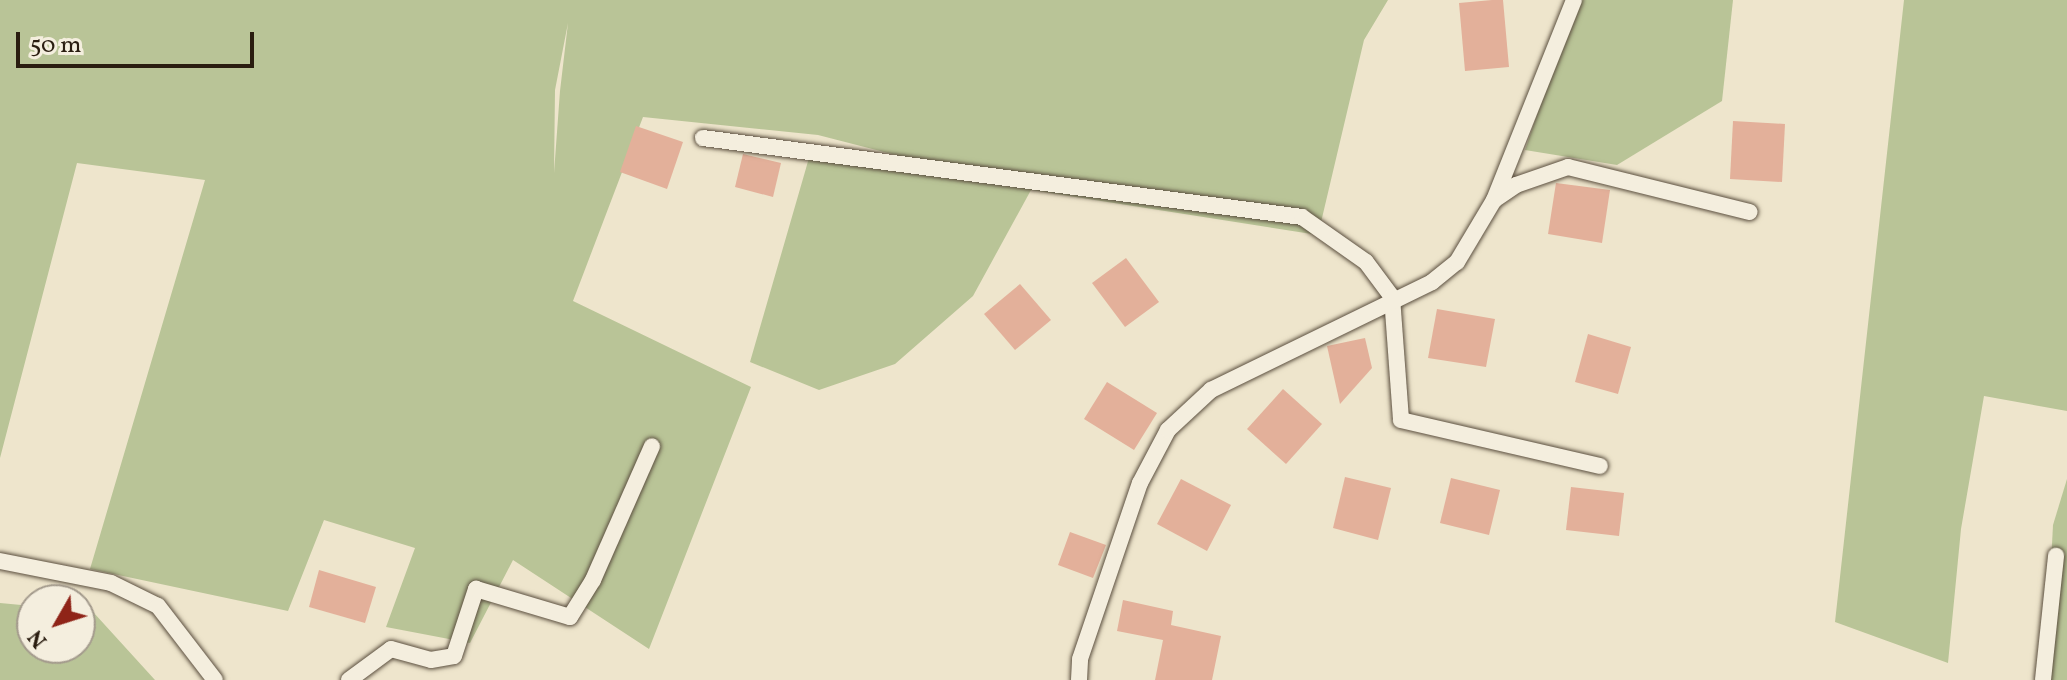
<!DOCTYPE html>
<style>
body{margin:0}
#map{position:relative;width:2067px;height:680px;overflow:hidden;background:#eee5cc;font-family:Vollkorn,serif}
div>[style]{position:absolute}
.green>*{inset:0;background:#b9c497}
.building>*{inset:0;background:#e3b09a}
.roads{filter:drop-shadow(0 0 2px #5b4f3f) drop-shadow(0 0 2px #5b4f3f)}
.service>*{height:16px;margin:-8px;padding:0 8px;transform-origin:8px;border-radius:8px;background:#f4eede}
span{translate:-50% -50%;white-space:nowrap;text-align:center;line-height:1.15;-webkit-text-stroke:7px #f4eede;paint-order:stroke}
.north{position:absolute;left:16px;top:584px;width:80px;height:80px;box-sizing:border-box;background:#f4eede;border:2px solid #a39a8c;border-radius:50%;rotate:231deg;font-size:22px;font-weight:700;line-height:32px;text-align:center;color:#2a1d10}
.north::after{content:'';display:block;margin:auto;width:28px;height:36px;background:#8f2418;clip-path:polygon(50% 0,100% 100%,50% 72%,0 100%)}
.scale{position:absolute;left:16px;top:32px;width:238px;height:36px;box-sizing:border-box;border:4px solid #2a1d10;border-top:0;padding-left:10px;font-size:24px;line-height:28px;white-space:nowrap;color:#2a1d10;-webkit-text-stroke:6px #f4eede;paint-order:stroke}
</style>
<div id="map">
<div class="green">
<i style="clip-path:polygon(evenodd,0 0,1388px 0,1364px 40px,1318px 235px,1031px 190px,973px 296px,895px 364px,819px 390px,750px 362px,811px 151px,1020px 187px,818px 135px,643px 117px,573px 301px,751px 387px,649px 649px,513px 560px,470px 643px,386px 627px,415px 548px,324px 520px,288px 611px,90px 569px,205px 180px,77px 163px,0 458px,0 0,568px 23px,560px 91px,554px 173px,555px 90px,568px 23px)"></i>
<i style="clip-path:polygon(1576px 0,1733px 0,1722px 101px,1617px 165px,1525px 150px)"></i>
<i style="clip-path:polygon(1904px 0,2067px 0,2067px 411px,1984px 396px,1961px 529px,1948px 663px,1835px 622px)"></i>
<i style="clip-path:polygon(2067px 479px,2067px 680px,2045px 680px,2053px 525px)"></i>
<i style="clip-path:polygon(0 603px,32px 606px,32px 648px,80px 648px,80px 611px,94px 613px,155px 680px,0 680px)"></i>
</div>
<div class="building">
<i style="clip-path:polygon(1492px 0,1503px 0,1509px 67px,1465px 71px,1459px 3px)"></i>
<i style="clip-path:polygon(1733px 121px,1785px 124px,1782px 182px,1730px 179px)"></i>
<i style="clip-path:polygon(636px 126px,683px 142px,667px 189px,620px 172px)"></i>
<i style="clip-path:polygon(743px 154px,781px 163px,773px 197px,735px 187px)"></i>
<i style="clip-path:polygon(1556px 183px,1610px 190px,1602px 243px,1548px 234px)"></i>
<i style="clip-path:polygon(1126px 258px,1159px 302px,1125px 327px,1092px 283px)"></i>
<i style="clip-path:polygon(1020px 284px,1051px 320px,1015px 350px,984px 314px)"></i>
<i style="clip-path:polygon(1437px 309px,1495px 319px,1486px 367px,1428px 358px)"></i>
<i style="clip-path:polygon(1588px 334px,1631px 347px,1618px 394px,1575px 382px)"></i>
<i style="clip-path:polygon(1365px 338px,1372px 368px,1340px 404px,1327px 346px)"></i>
<i style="clip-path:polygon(1107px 382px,1157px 413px,1134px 450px,1084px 419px)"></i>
<i style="clip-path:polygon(1283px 389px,1322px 424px,1286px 464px,1247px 429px)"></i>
<i style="clip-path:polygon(1345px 477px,1391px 488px,1378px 540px,1333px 528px)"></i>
<i style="clip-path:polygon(1451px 478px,1500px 490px,1489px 535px,1440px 523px)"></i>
<i style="clip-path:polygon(1181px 479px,1231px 505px,1207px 551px,1157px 524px)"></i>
<i style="clip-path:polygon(1571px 487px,1624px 493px,1619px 536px,1566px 530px)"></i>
<i style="clip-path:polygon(1070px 532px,1106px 545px,1093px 578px,1058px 565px)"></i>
<i style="clip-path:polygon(319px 570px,376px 587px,365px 623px,309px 607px)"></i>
<i style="clip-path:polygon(1123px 600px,1173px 611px,1171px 625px,1221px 636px,1212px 680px,1155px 680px,1163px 640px,1117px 631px)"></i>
</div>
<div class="roads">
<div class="service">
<i style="left:703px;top:138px;width:604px;rotate:7.51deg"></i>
<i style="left:1302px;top:217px;width:78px;rotate:35.1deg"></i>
<i style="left:1366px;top:262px;width:44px;rotate:53.4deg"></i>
<i style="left:1392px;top:297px;width:123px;rotate:85.8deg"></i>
<i style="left:1401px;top:420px;width:204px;rotate:13deg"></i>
<i style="left:1494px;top:200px;width:27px;rotate:-34deg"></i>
<i style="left:1516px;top:185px;width:55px;rotate:-19.1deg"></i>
<i style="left:1568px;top:167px;width:187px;rotate:13.9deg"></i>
<i style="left:0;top:561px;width:113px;rotate:11.2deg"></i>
<i style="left:111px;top:583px;width:52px;rotate:26.1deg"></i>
<i style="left:158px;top:606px;width:93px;rotate:52.4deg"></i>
<i style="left:349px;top:680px;width:52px;rotate:-36.4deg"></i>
<i style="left:391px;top:649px;width:41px;rotate:15.4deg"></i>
<i style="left:431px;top:660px;width:23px;rotate:-10deg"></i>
<i style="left:454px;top:656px;width:71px;rotate:-71.8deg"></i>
<i style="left:476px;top:589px;width:98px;rotate:16.6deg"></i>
<i style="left:570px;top:617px;width:44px;rotate:-58.1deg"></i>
<i style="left:593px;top:580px;width:146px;rotate:-66.2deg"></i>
<i style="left:1079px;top:680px;width:21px;rotate:-87deg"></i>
<i style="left:1080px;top:659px;width:186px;rotate:-71.2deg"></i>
<i style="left:1140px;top:483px;width:60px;rotate:-62.2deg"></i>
<i style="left:1168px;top:430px;width:59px;rotate:-42.9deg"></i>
<i style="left:1211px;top:390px;width:246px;rotate:-26deg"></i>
<i style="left:1432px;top:282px;width:32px;rotate:-39deg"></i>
<i style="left:1457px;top:262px;width:72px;rotate:-59.2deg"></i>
<i style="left:1494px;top:200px;width:215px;rotate:-68.2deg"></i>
<i style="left:2043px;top:680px;width:125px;rotate:-84deg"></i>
</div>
</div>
<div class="north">N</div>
<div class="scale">50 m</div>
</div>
